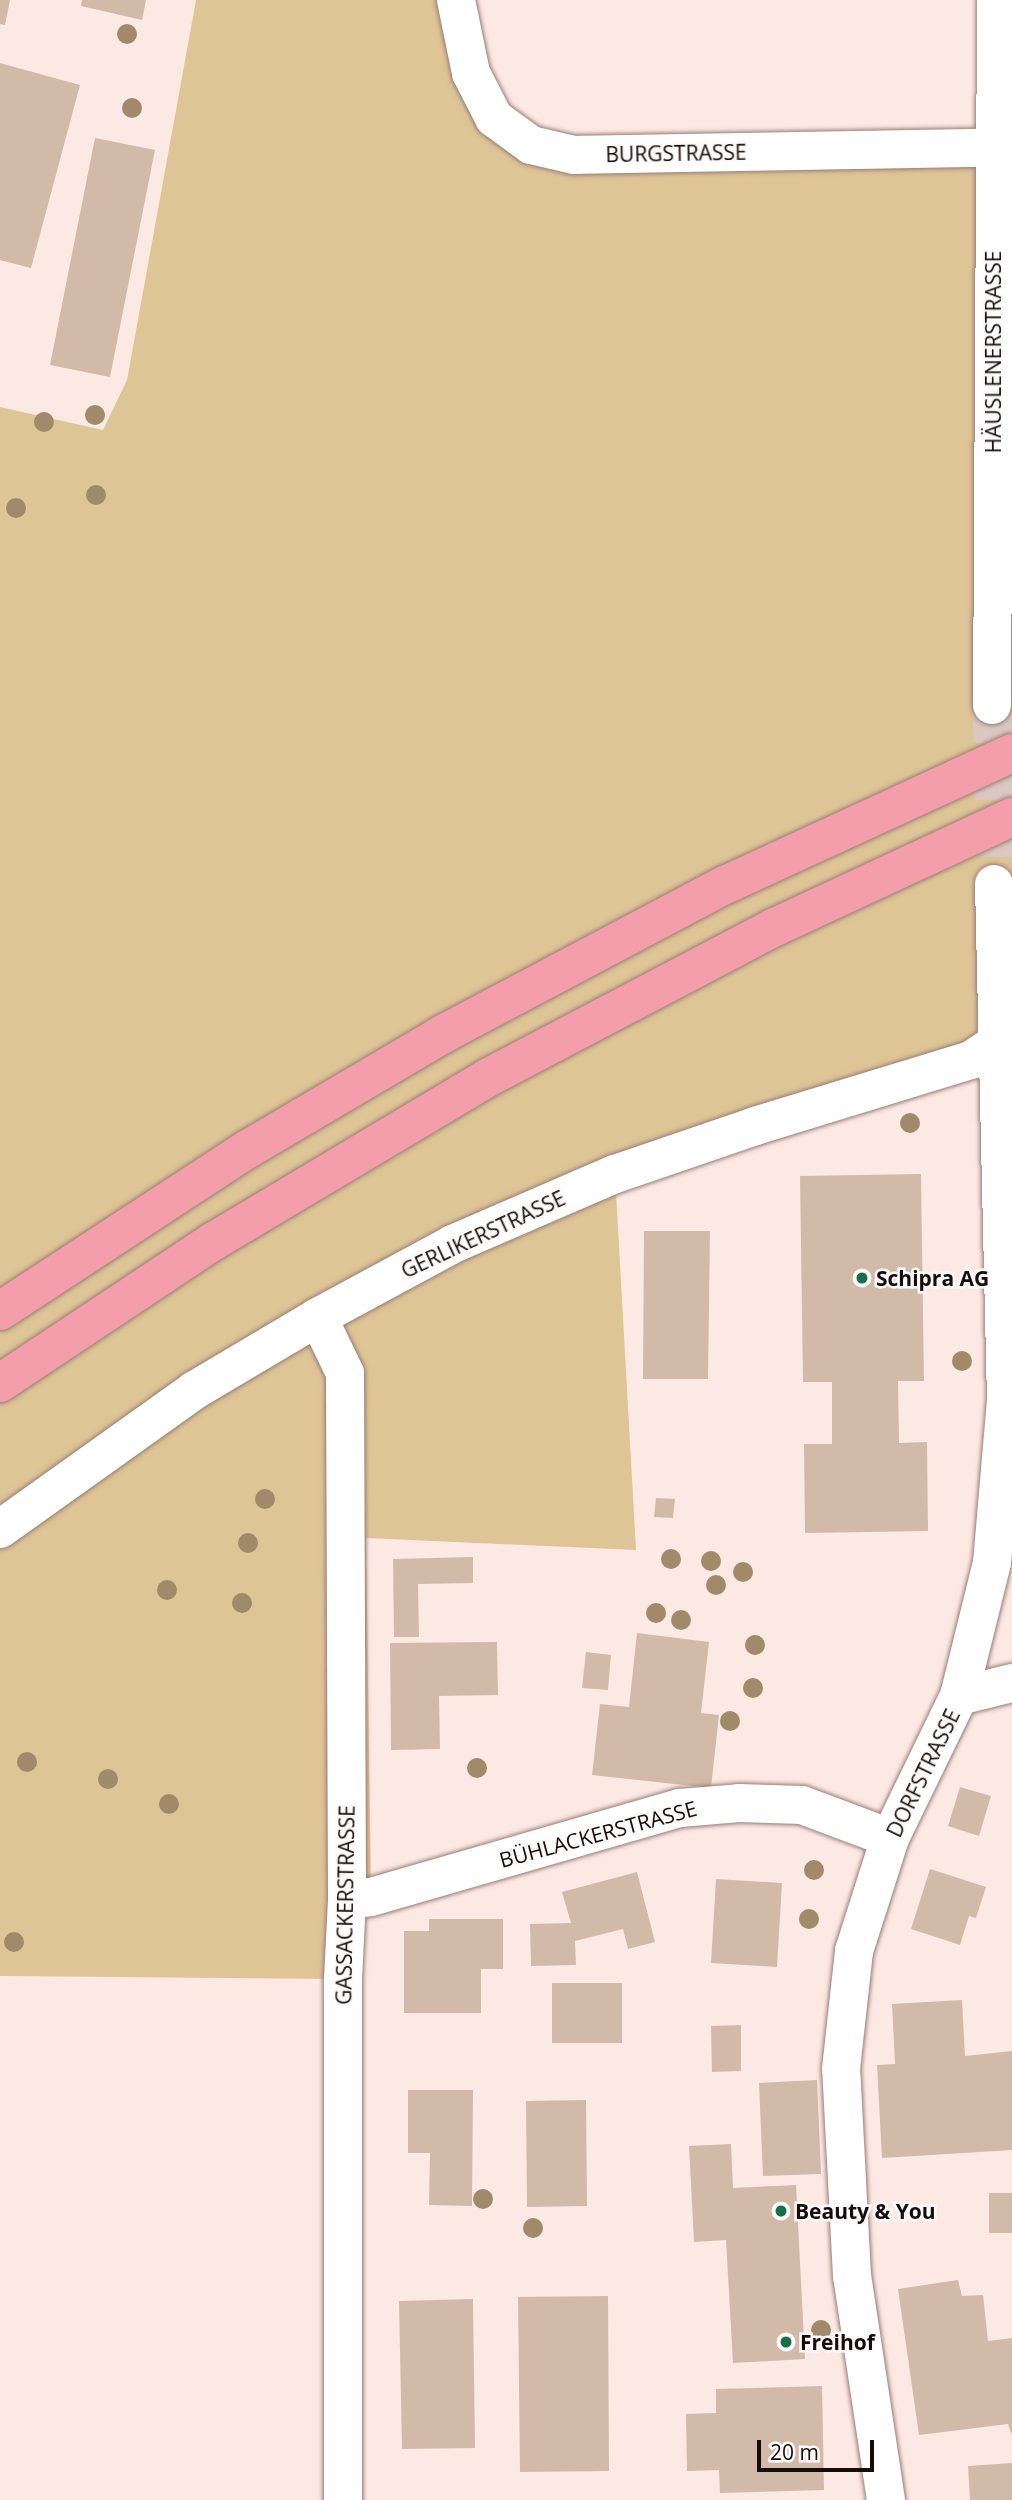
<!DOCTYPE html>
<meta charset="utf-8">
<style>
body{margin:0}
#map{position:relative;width:1012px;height:2500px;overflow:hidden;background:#fde9e4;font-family:"Open Sans",sans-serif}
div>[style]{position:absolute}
.green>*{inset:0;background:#dec596}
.building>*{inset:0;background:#d2baa8}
.tertiary-tunnel>*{height:38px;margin-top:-19px;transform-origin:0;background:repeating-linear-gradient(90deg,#dac8c3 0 38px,transparent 0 57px)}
.roads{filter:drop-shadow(0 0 2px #997d75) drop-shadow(0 0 2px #997d75)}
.minor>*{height:38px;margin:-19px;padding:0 19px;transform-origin:19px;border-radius:19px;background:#fff}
.tertiary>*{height:38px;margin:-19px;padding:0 19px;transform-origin:19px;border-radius:19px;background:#fff}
.motorway>*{height:38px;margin:-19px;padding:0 19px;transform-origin:19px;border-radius:19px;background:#f49eab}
.trees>*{width:20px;height:20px;margin:-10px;border-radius:50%;background:#a08a6a}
.dots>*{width:19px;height:19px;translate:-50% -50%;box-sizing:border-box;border:4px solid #fbfbfb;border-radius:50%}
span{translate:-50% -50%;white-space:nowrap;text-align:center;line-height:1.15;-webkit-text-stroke:5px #fbfbfb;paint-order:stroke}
.street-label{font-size:21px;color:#170c0a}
.poi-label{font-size:21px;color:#170c0a;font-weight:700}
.left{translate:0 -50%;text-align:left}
.scale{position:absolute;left:757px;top:2440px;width:117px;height:32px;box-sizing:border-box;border:4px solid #170c0a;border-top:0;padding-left:9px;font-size:21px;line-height:24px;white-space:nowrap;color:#170c0a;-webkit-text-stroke:5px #fbfbfb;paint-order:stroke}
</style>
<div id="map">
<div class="green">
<i style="clip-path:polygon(196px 0,456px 0,471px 73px,531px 145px,994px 148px,992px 582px,1012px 585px,1012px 1136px,999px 1042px,615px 1174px,636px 1550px,366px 1538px,371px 1897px,343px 1979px,0 1976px,0 407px,103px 430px,127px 380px)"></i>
</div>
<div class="building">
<i style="clip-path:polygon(0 0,10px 0,5px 25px,0 24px)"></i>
<i style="clip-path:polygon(82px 0,146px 0,142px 20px,81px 6px)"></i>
<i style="clip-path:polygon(0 63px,80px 85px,31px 268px,0 260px)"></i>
<i style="clip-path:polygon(95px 138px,155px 150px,110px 377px,50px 365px)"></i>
<i style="clip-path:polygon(921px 1174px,924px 1381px,898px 1381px,899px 1443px,927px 1442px,928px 1531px,805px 1533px,804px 1444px,832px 1444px,832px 1382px,803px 1382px,800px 1176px)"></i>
<i style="clip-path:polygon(644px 1231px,710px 1231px,708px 1379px,643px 1379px)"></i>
<i style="clip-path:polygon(656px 1498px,675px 1499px,673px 1518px,654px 1517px)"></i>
<i style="clip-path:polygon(473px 1557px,473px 1583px,418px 1584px,419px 1637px,394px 1637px,393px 1559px)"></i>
<i style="clip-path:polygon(637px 1633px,709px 1642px,701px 1713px,719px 1715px,711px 1788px,592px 1775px,600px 1704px,629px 1707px)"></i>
<i style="clip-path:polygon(497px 1642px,498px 1695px,439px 1696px,440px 1749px,391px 1750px,390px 1643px)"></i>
<i style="clip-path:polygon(586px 1652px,611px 1655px,608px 1690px,582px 1688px)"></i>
<i style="clip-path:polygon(960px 1787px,991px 1796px,979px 1836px,948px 1826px)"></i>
<i style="clip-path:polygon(930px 1869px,986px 1887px,976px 1918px,969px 1916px,960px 1945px,911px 1929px)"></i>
<i style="clip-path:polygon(637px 1872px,655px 1942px,628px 1949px,623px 1929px,575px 1941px,576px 1965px,531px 1966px,530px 1924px,571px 1923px,562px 1892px)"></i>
<i style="clip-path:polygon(716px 1879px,782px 1883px,777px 1967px,711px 1963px)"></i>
<i style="clip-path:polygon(429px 1919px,503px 1919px,503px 1969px,481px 1969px,481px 2013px,404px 2013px,404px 1931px,429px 1931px)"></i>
<i style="clip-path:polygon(552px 1983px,622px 1983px,622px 2043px,552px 2043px)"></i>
<i style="clip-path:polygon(962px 2000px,965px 2056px,1012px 2051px,1012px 2150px,882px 2158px,877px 2065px,895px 2064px,892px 2004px)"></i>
<i style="clip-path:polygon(741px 2025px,741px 2071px,712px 2072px,711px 2026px)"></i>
<i style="clip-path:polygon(817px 2080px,821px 2174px,763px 2176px,759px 2083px)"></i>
<i style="clip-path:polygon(408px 2090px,473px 2090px,472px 2206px,429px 2205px,430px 2153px,408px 2153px)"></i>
<i style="clip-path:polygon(586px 2100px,587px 2206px,527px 2207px,526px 2101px)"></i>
<i style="clip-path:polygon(731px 2144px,733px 2188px,796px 2185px,805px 2359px,733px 2363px,726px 2240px,694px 2242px,689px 2146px)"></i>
<i style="clip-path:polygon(989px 2193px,1012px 2193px,1012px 2233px,989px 2233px)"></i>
<i style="clip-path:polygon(958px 2280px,962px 2296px,983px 2295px,988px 2341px,1012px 2338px,1012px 2436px,1008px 2424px,919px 2435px,898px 2289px)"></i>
<i style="clip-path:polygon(608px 2296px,609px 2471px,520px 2472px,518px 2297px)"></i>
<i style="clip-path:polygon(473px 2299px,475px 2448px,402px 2449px,399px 2301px)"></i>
<i style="clip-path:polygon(822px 2386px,824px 2490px,720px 2493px,719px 2470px,687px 2471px,686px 2414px,716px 2413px,716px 2389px)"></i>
<i style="clip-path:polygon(1012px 2463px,1012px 2500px,970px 2500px,968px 2466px)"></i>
</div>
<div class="tertiary-tunnel">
<i style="left:992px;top:705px;width:179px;rotate:89.4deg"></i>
</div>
<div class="roads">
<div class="minor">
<i style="left:456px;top:0;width:75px;rotate:78.4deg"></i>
<i style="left:471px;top:73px;width:51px;rotate:62.9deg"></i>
<i style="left:494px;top:118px;width:46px;rotate:36.1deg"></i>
<i style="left:531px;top:145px;width:44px;rotate:13.1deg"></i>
<i style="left:574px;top:155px;width:420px;rotate:-1deg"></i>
<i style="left:318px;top:1317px;width:62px;rotate:64.3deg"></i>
<i style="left:345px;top:1373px;width:527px;rotate:89.78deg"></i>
<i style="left:347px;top:1900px;width:79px;rotate:92.9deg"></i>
<i style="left:343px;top:1979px;width:521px;rotate:90deg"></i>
<i style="left:959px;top:1696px;width:55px;rotate:-13.8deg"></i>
<i style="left:347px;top:1900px;width:24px;rotate:-7deg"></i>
<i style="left:371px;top:1897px;width:322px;rotate:-16.1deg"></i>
<i style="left:680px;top:1808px;width:59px;rotate:-4.8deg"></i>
<i style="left:739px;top:1803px;width:63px;rotate:1.8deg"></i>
<i style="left:802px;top:1805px;width:94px;rotate:20.6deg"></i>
</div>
<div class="tertiary">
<i style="left:992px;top:705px;width:705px;rotate:-89.67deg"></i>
<i style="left:0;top:1529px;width:239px;rotate:-35.5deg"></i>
<i style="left:195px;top:1390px;width:143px;rotate:-30.7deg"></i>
<i style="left:318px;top:1317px;width:153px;rotate:-28.4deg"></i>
<i style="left:453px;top:1244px;width:176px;rotate:-23.4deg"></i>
<i style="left:615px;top:1174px;width:148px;rotate:-18.9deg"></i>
<i style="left:755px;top:1126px;width:226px;rotate:-17deg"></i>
<i style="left:971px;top:1060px;width:34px;rotate:-34deg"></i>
<i style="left:886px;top:2500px;width:227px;rotate:-98.6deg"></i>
<i style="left:852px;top:2276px;width:207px;rotate:-93deg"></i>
<i style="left:841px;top:2069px;width:119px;rotate:-83.7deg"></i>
<i style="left:854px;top:1951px;width:119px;rotate:-72.3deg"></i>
<i style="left:890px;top:1838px;width:158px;rotate:-64.1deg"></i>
<i style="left:959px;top:1696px;width:137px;rotate:-76.1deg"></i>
<i style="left:992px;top:1563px;width:163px;rotate:-85.1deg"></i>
<i style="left:1006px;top:1401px;width:517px;rotate:-91.33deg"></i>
</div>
<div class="motorway">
<i style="left:0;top:1311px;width:296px;rotate:-33.2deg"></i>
<i style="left:248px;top:1149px;width:229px;rotate:-30.5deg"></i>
<i style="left:445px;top:1033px;width:317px;rotate:-27.9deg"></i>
<i style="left:725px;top:885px;width:316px;rotate:-24.7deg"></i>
<i style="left:0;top:1383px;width:257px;rotate:-33.6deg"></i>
<i style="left:214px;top:1241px;width:320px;rotate:-30.8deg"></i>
<i style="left:489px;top:1077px;width:321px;rotate:-27.7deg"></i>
<i style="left:773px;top:928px;width:264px;rotate:-24.9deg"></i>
</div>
</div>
<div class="trees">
<i style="left:127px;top:34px"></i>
<i style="left:132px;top:108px"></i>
<i style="left:95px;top:415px"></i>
<i style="left:44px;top:422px"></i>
<i style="left:96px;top:495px"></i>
<i style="left:16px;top:508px"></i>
<i style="left:910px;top:1123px"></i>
<i style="left:962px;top:1361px"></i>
<i style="left:265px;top:1499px"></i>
<i style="left:248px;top:1543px"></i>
<i style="left:671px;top:1559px"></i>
<i style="left:711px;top:1561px"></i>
<i style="left:743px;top:1572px"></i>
<i style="left:716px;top:1585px"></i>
<i style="left:167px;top:1590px"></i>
<i style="left:242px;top:1603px"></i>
<i style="left:656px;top:1613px"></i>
<i style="left:681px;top:1620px"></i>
<i style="left:755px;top:1645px"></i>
<i style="left:753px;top:1688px"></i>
<i style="left:730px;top:1721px"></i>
<i style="left:27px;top:1762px"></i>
<i style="left:477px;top:1768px"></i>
<i style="left:108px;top:1779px"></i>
<i style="left:169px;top:1804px"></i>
<i style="left:814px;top:1870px"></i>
<i style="left:809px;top:1919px"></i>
<i style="left:14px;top:1942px"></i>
<i style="left:483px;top:2199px"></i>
<i style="left:533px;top:2228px"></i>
<i style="left:821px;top:2330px"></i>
</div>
<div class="dots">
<i style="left:862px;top:1278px;background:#157045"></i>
<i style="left:781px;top:2211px;background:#157045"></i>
<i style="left:786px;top:2342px;background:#157045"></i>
</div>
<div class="street-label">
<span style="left:676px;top:153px;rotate:-1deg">BURGSTRASSE</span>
<span style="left:993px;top:352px;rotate:-90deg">HÄUSLENERSTRASSE</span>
<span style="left:483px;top:1234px;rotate:-25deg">GERLIKERSTRASSE</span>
<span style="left:923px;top:1773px;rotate:-64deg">DORFSTRASSE</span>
<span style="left:598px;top:1834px;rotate:-15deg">BÜHLACKERSTRASSE</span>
<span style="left:345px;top:1905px;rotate:-89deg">GASSACKERSTRASSE</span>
</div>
<div class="poi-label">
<span class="left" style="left:876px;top:1278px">Schipra AG</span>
<span class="left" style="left:795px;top:2211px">Beauty &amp; You</span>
<span class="left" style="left:800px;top:2342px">Freihof</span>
</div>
<div class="scale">20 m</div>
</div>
